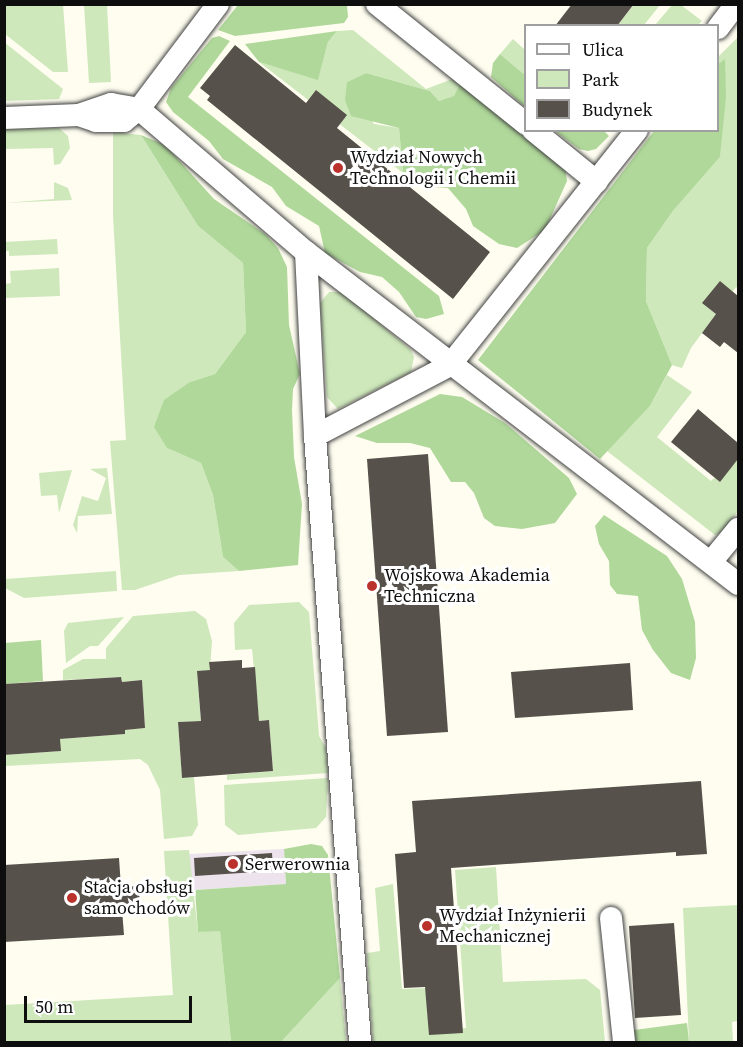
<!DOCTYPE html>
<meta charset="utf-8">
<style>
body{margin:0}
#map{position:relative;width:743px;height:1047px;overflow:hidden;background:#fefdf0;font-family:"Source Serif 4",serif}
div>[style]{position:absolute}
.industrial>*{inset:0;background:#ece3ed}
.green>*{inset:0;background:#cee8bb}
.forest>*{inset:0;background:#b0d89a}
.building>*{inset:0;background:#57514b}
.roads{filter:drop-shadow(0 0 2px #414141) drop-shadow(0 0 2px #414141)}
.minor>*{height:22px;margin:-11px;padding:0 11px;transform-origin:11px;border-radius:11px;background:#fff}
.dots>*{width:16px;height:16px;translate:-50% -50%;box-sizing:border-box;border:3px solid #fff;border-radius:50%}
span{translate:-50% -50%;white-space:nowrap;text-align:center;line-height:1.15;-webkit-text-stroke:6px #fff;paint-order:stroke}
.poi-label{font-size:18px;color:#0e0e0e}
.left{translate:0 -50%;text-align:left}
.frame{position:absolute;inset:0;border:6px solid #0e0e0e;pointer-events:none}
.legend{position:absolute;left:524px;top:24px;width:195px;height:108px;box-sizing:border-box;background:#fff;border:2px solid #9f9f9f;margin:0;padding:8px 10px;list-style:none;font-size:18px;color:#0e0e0e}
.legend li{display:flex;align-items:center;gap:12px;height:30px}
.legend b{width:30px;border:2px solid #9f9f9f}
.scale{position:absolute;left:24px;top:996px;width:168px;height:27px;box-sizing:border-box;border:3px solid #0e0e0e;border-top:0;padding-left:8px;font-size:18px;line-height:21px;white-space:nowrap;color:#0e0e0e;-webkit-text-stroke:4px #fff;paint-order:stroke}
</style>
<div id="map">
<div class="industrial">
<i style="clip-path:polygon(284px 849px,286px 884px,192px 890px,189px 854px)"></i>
</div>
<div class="green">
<i style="clip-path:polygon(673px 4px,681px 5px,702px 21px,698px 25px,655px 25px)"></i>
<i style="clip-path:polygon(4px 5px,63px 5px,68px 72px,53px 72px,5px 34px)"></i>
<i style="clip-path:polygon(84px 5px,107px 5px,111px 82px,89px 83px)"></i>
<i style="clip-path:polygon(634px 5px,660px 5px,644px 25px,617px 26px)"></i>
<i style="clip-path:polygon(353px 30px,426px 89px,455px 78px,460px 84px,454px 97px,439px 101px,430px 91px,366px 73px,347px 82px,374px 124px,399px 128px,403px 173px,259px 62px,318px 79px,328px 42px,337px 31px)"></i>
<i style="clip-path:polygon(738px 37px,738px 289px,736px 287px,691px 348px,682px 368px,672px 365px,646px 301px,647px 248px,673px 211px,720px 157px,724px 60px,718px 64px,718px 57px)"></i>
<i style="clip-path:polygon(513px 39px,525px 50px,525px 75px,500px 54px)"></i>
<i style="clip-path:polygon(4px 42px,63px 89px,59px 99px,5px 101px)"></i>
<i style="clip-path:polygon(59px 128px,68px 136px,70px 148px,60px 164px,54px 165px,53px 148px,5px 149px,5px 129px)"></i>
<i style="clip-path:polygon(113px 132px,141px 135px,198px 226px,243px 263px,246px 332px,215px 374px,190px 382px,167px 448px,201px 463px,213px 495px,223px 557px,239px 571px,179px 575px,135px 590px,122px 590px,110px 441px,126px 440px,113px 216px)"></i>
<i style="clip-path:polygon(54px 182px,68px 188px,72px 200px,5px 203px,54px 199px)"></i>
<i style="clip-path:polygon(57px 239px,58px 254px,9px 256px,9px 251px,5px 251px,5px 242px)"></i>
<i style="clip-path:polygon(59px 268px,60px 296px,5px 298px,5px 284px,11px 283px,10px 271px)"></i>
<i style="clip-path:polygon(329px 292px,340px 292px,348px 297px,411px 350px,414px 357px,411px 372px,338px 409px,327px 397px,320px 303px)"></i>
<i style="clip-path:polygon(667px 375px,692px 392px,657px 437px,711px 481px,738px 456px,738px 511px,723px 532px,715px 535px,607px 451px,650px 406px)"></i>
<i style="clip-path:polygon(107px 468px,112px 514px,78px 516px,77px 533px,73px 525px,82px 496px,98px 501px,106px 478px,90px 469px)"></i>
<i style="clip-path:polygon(72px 470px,59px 513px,57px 495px,41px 496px,39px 473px)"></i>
<i style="clip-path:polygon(116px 571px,117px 591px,24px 598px,5px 588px,5px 579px)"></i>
<i style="clip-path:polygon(299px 602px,309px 612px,319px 736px,326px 748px,328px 773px,227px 780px,227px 775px,273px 771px,269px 720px,259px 721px,252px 649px,235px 650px,234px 623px,249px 605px)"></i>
<i style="clip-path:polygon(195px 611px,206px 619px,212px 641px,210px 670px,197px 672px,201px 721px,178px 722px,182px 778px,194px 777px,198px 825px,192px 836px,164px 839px,160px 790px,148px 765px,140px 759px,5px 766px,5px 755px,60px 751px,60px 739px,125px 734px,125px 730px,145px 728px,142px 680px,122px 682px,121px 677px,63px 680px,63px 670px,83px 659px,106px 659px,106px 648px,133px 616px)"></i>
<i style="clip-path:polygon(124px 617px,98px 646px,90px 646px,66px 663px,64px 631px,68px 623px)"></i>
<i style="clip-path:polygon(328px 778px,326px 817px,316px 828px,238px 835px,225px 825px,224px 785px)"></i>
<i style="clip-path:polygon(189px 850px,198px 932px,220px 930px,231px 1042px,5px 1042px,5px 1005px,173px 995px,164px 851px)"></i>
<i style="clip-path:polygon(496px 867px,503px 982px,586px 979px,600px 990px,605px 1042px,373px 1042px,367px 953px,380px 951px,375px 888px,393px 884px,402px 989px,429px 988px,433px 1031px,466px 1028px,455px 870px)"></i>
<i style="clip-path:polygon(738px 905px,738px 1021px,732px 1022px,733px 1042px,689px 1042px,683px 908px)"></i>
<i style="clip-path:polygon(340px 978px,346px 1042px,281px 1042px)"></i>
</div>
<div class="forest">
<i style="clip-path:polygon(238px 5px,347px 5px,348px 17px,344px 23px,235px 36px,218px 30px)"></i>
<i style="clip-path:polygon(337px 31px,328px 42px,318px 80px,259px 62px,245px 44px)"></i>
<i style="clip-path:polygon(219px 36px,230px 41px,188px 97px,439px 296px,444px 314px,426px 319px,416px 317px,399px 292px,382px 277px,360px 272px,325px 253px,319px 226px,286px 206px,272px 187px,223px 159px,209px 141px,173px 112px,166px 102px,171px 88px,212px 38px)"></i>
<i style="clip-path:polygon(500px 54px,525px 75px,525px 107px,491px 77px,493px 63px)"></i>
<i style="clip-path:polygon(725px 59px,726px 97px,720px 157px,673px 211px,647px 248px,646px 301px,672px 365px,650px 406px,600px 459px,478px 360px,654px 131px,718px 130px,718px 64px)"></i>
<i style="clip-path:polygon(366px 73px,430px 91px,439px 101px,454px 96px,460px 84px,565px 166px,567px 181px,545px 230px,517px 248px,499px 244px,473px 226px,466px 209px,448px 188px,421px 186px,403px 173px,399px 128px,351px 116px,345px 100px,347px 82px)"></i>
<i style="clip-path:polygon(555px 131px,604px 131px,609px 136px,596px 149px,588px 151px,579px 149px)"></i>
<i style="clip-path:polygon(141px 135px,165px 145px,214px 199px,265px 234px,278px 248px,287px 267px,289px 325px,300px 374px,293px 389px,292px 410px,294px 457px,302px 504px,298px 565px,239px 571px,223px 557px,213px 495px,201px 463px,167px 448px,154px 427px,164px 400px,190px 382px,215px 374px,246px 332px,243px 263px,198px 226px)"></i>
<i style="clip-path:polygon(440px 394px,462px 397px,505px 423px,569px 478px,577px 494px,555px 523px,522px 529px,495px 526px,484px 518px,474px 493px,465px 482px,451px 482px,430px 448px,410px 443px,377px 443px,355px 436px)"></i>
<i style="clip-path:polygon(604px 515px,667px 556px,682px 579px,695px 622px,696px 658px,690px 680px,671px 673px,653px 650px,642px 630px,638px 596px,617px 594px,610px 585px,609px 561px,599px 544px,595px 526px)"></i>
<i style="clip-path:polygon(41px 640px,43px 681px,5px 684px,5px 643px)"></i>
<i style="clip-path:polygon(311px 844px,322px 846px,328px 855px,340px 978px,281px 1042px,231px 1042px,220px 931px,198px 932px,195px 890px,286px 884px,284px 849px)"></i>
<i style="clip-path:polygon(687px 1023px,689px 1042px,636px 1042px,634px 1030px)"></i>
</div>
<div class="building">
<i style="clip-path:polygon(572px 4px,634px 4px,617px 26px,555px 26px)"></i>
<i style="clip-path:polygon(235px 45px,306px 103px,316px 90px,347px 115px,337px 128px,490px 252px,453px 299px,207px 100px,210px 96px,200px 88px)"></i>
<i style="clip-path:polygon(720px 281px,738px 296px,738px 353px,724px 342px,720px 347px,702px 333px,716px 314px,702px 303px)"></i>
<i style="clip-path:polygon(698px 409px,738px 443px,738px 459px,720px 482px,671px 442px)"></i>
<i style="clip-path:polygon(428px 454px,448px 732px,387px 736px,367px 459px)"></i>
<i style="clip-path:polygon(242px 660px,242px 668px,255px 667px,259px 721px,269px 720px,273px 771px,182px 778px,178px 722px,201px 721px,197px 671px,210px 670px,209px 662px)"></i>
<i style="clip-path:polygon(630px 663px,633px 710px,515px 718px,511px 672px)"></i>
<i style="clip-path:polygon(121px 677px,122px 682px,142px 680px,145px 728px,125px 730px,125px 734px,60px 739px,61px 751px,4px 755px,4px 684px)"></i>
<i style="clip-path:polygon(701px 781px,707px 854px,676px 856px,676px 852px,451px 868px,463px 1033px,429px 1035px,425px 987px,404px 988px,395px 854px,416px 852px,412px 801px)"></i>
<i style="clip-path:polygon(272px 853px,273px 871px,195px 876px,194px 858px)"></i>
<i style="clip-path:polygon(119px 858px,121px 887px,139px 886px,140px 909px,122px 909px,124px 935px,4px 942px,4px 865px)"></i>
<i style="clip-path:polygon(674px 923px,681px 1015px,635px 1018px,629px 926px)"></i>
</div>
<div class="roads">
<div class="minor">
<i style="left:377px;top:4px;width:191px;rotate:38.8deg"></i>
<i style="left:718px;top:28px;width:30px;rotate:-53deg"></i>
<i style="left:79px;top:115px;width:18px;rotate:19deg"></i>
<i style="left:96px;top:121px;width:28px"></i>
<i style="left:124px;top:121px;width:19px;rotate:-39deg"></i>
<i style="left:139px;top:109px;width:131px;rotate:-53deg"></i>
<i style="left:4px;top:118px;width:75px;rotate:-2.3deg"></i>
<i style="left:79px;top:115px;width:34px;rotate:-19deg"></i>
<i style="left:111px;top:104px;width:28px;rotate:10deg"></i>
<i style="left:139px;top:109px;width:220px;rotate:40.6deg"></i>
<i style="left:306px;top:252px;width:545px;rotate:37.54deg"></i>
<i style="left:533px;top:130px;width:82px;rotate:39.1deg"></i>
<i style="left:306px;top:252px;width:184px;rotate:87.2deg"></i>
<i style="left:315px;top:436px;width:608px;rotate:85.75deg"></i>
<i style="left:315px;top:436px;width:153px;rotate:-27.7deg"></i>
<i style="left:450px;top:365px;width:300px;rotate:-51.5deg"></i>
<i style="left:711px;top:562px;width:43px;rotate:-50.7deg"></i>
<i style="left:611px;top:918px;width:125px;rotate:84deg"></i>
</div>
</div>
<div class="dots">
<i style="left:338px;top:168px;background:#ba322b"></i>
<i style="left:372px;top:586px;background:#ba322b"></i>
<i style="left:233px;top:864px;background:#ba322b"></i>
<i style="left:72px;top:898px;background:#ba322b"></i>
<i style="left:427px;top:926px;background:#ba322b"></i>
</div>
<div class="poi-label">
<span class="left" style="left:350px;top:168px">Wydział Nowych<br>Technologii i Chemii</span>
<span class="left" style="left:384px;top:586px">Wojskowa Akademia<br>Techniczna</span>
<span class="left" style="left:245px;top:864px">Serwerownia</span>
<span class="left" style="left:84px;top:898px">Stacja obsługi<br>samochodów</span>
<span class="left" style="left:439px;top:926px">Wydział Inżynierii<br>Mechanicznej</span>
</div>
<div class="frame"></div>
<ul class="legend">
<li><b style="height:8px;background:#fff"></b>Ulica</li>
<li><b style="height:16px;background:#cee8bb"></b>Park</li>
<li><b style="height:16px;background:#57514b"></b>Budynek</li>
</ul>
<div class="scale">50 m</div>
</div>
